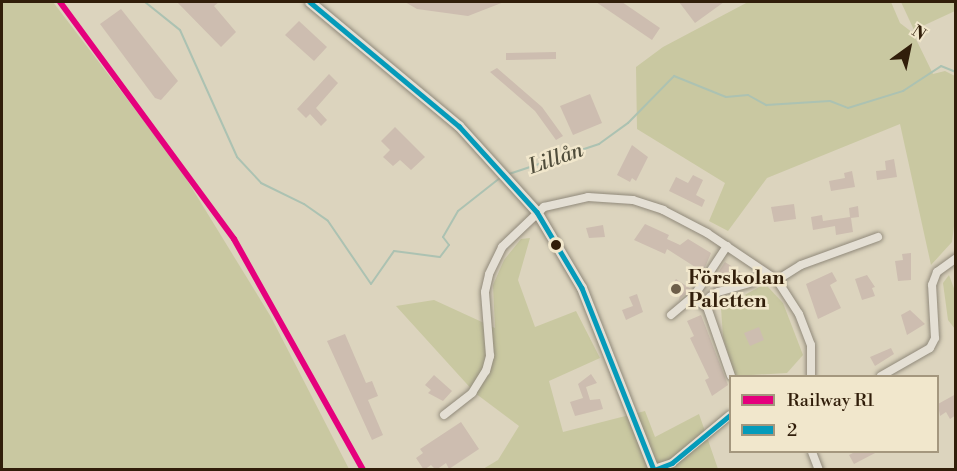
<!DOCTYPE html>
<meta charset="utf-8">
<style>
body{margin:0}
#map{position:relative;width:957px;height:471px;overflow:hidden;background:#dcd4be;font-family:"Libre Bodoni",serif}
div>[style]{position:absolute}
.green>*{inset:0;background:#c9c8a1}
.stream>*{height:2px;margin:-1px;padding:0 1px;transform-origin:1px;border-radius:1px;background:#acc2b2}
.building>*{inset:0;background:#cdbdb0}
.roads{filter:drop-shadow(0 0 2px #90897a) drop-shadow(0 0 2px #90897a)}
.street>*{height:8px;margin:-4px;padding:0 4px;transform-origin:4px;border-radius:4px;background:#e4dfd4}
.secondary>*{height:10px;margin:-5px;padding:0 5px;transform-origin:5px;border-radius:5px;background:#e4dfd4}
.bus-1>*{height:4.5px;margin:-2.25px;padding:0 2.25px;transform-origin:2.25px;border-radius:2.25px;background:#059bba}
.rail-1>*{height:6px;margin:-3px;padding:0 3px;transform-origin:3px;border-radius:3px;background:#e5007d}
.dots>*{width:16px;height:16px;translate:-50% -50%;box-sizing:border-box;border:3px solid #f1e7cc;border-radius:50%}
span{translate:-50% -50%;white-space:nowrap;text-align:center;line-height:1.15;-webkit-text-stroke:5px #f1e7cc;paint-order:stroke}
.poi-label{font-size:20px;color:#311e0a;font-weight:700}
.left{translate:0 -50%;text-align:left}
.water-label{font-size:21px;color:#504d3b;font-style:italic}
.frame{position:absolute;inset:0;border:3px solid #311e0a;pointer-events:none}
.legend{position:absolute;left:729px;top:375px;width:210px;height:78px;box-sizing:border-box;background:#f1e7cc;border:2px solid #a4977e;margin:0;padding:8px 10px;list-style:none;font-size:18px;color:#311e0a}
.legend li{display:flex;align-items:center;gap:12px;height:30px}
.legend b{width:30px;border:2px solid #a4977e}
.north{position:absolute;left:879px;top:18px;width:60px;height:60px;-webkit-text-stroke:4px #f1e7cc;paint-order:stroke;rotate:33deg;font-size:16px;font-weight:700;line-height:24px;text-align:center;color:#311e0a}
.north::after{content:'';display:block;margin:auto;width:21px;height:27px;background:#311e0a;clip-path:polygon(50% 0,100% 100%,50% 72%,0 100%)}
</style>
<div id="map">
<div class="green">
<i style="clip-path:polygon(2px 2px,53px 2px,179px 167px,271px 317px,349px 469px,2px 469px)"></i>
<i style="clip-path:polygon(748px 2px,891px 2px,900px 23px,913px 33px,933px 74px,945px 71px,955px 76px,955px 218px,952px 242px,931px 265px,900px 124px,767px 178px,728px 231px,709px 221px,725px 183px,637px 129px,636px 67px,663px 47px)"></i>
<i style="clip-path:polygon(901px 2px,955px 2px,955px 11px,914px 30px)"></i>
<i style="clip-path:polygon(530px 238px,518px 280px,535px 327px,576px 311px,600px 358px,549px 381px,563px 432px,645px 411px,655px 437px,699px 414px,718px 469px,483px 469px,498px 460px,519px 426px,475px 393px,396px 306px,434px 300px,495px 328px,493px 285px,504px 260px,521px 239px)"></i>
<i style="clip-path:polygon(949px 275px,955px 291px,955px 329px,948px 320px,943px 283px)"></i>
<i style="clip-path:polygon(761px 286px,768px 287px,783px 303px,803px 355px,787px 373px,734px 376px,723px 337px,721px 308px)"></i>
</div>
<div class="stream">
<i style="left:145px;top:2px;width:45px;rotate:38.7deg"></i>
<i style="left:180px;top:30px;width:139px;rotate:65.8deg"></i>
<i style="left:237px;top:157px;width:35px;rotate:47deg"></i>
<i style="left:261px;top:183px;width:48px;rotate:26deg"></i>
<i style="left:304px;top:204px;width:29px;rotate:35deg"></i>
<i style="left:328px;top:221px;width:76px;rotate:55.7deg"></i>
<i style="left:371px;top:284px;width:40px;rotate:-55.1deg"></i>
<i style="left:394px;top:251px;width:46px;rotate:7.4deg"></i>
<i style="left:440px;top:257px;width:15px;rotate:-53deg"></i>
<i style="left:449px;top:245px;width:10px;rotate:-127deg"></i>
<i style="left:443px;top:237px;width:30px;rotate:-60deg"></i>
<i style="left:458px;top:211px;width:55px;rotate:-38.3deg"></i>
<i style="left:509px;top:174px;width:95px;rotate:-18.4deg"></i>
<i style="left:599px;top:144px;width:36px;rotate:-36deg"></i>
<i style="left:628px;top:123px;width:66px;rotate:-45.6deg"></i>
<i style="left:674px;top:76px;width:56px;rotate:22deg"></i>
<i style="left:726px;top:97px;width:22px;rotate:-5deg"></i>
<i style="left:748px;top:95px;width:21px;rotate:29deg"></i>
<i style="left:766px;top:105px;width:64px;rotate:-3.6deg"></i>
<i style="left:830px;top:101px;width:19px;rotate:21deg"></i>
<i style="left:848px;top:108px;width:58px;rotate:-17.2deg"></i>
<i style="left:903px;top:91px;width:45px;rotate:-33.3deg"></i>
<i style="left:941px;top:66px;width:16px;rotate:22deg"></i>
</div>
<div class="building">
<i style="clip-path:polygon(177px 2px,219px 2px,214px 6px,236px 32px,221px 47px)"></i>
<i style="clip-path:polygon(405px 2px,504px 2px,468px 16px,417px 9px)"></i>
<i style="clip-path:polygon(596px 2px,622px 2px,660px 28px,652px 40px)"></i>
<i style="clip-path:polygon(679px 2px,724px 2px,695px 23px)"></i>
<i style="clip-path:polygon(121px 9px,178px 81px,161px 100px,155px 98px,100px 24px)"></i>
<i style="clip-path:polygon(299px 21px,327px 47px,314px 61px,285px 35px)"></i>
<i style="clip-path:polygon(556px 52px,556px 59px,506px 60px,506px 53px)"></i>
<i style="clip-path:polygon(497px 68px,542px 107px,563px 136px,556px 140px,535px 111px,490px 72px)"></i>
<i style="clip-path:polygon(329px 74px,338px 83px,316px 108px,327px 120px,321px 126px,310px 114px,306px 118px,297px 109px)"></i>
<i style="clip-path:polygon(590px 94px,602px 123px,573px 135px,560px 106px)"></i>
<i style="clip-path:polygon(395px 127px,425px 157px,411px 170px,400px 160px,393px 166px,383px 157px,390px 150px,381px 141px)"></i>
<i style="clip-path:polygon(632px 145px,648px 157px,636px 181px,632px 178px,630px 182px,617px 175px)"></i>
<i style="clip-path:polygon(894px 159px,897px 177px,877px 180px,876px 171px,886px 170px,885px 161px)"></i>
<i style="clip-path:polygon(852px 171px,855px 187px,831px 191px,829px 181px,845px 178px,844px 173px)"></i>
<i style="clip-path:polygon(693px 175px,703px 180px,696px 195px,705px 200px,702px 207px,669px 191px,676px 177px,688px 183px)"></i>
<i style="clip-path:polygon(794px 204px,796px 219px,774px 222px,771px 207px)"></i>
<i style="clip-path:polygon(858px 206px,859px 217px,851px 218px,853px 232px,836px 235px,835px 226px,813px 230px,811px 217px,822px 215px,823px 221px,850px 217px,849px 208px)"></i>
<i style="clip-path:polygon(645px 224px,669px 235px,667px 239px,680px 245px,688px 239px,711px 253px,703px 272px,667px 249px,665px 254px,634px 240px)"></i>
<i style="clip-path:polygon(603px 225px,605px 237px,589px 238px,586px 228px)"></i>
<i style="clip-path:polygon(911px 253px,911px 280px,898px 281px,895px 261px,903px 260px,902px 254px)"></i>
<i style="clip-path:polygon(725px 262px,745px 275px,738px 280px,727px 273px,714px 288px,710px 285px)"></i>
<i style="clip-path:polygon(832px 272px,837px 281px,830px 285px,841px 308px,818px 319px,806px 284px)"></i>
<i style="clip-path:polygon(867px 275px,875px 287px,872px 288px,875px 296px,862px 300px,855px 279px)"></i>
<i style="clip-path:polygon(676px 279px,691px 289px,679px 300px,681px 292px,671px 286px)"></i>
<i style="clip-path:polygon(637px 294px,643px 312px,626px 320px,622px 310px,633px 306px,629px 297px)"></i>
<i style="clip-path:polygon(910px 310px,925px 324px,907px 335px,901px 315px)"></i>
<i style="clip-path:polygon(701px 315px,728px 385px,712px 396px,705px 380px,709px 378px,690px 338px,694px 336px,687px 321px)"></i>
<i style="clip-path:polygon(759px 327px,764px 340px,750px 346px,744px 333px)"></i>
<i style="clip-path:polygon(345px 334px,366px 383px,372px 381px,378px 396px,368px 400px,383px 435px,372px 440px,327px 341px)"></i>
<i style="clip-path:polygon(891px 348px,894px 354px,875px 366px,870px 357px)"></i>
<i style="clip-path:polygon(591px 374px,597px 383px,586px 387px,590px 400px,600px 399px,603px 409px,575px 416px,570px 402px,583px 398px,578px 384px)"></i>
<i style="clip-path:polygon(434px 375px,452px 391px,443px 401px,428px 393px,431px 390px,425px 385px)"></i>
<i style="clip-path:polygon(956px 394px,956px 415px,950px 419px,946px 412px,940px 416px,938px 404px)"></i>
<i style="clip-path:polygon(461px 422px,479px 449px,449px 469px,446px 463px,436px 470px,431px 465px,424px 470px,416px 458px,423px 453px,420px 449px)"></i>
<i style="clip-path:polygon(855px 452px,877px 452px,854px 464px,849px 455px)"></i>
</div>
<div class="roads">
<div class="street">
<i style="left:777px;top:280px;width:28px;rotate:-32deg"></i>
<i style="left:801px;top:265px;width:82px;rotate:-20deg"></i>
<i style="left:692px;top:298px;width:17px;rotate:31deg"></i>
<i style="left:707px;top:307px;width:73px;rotate:70.8deg"></i>
<i style="left:707px;top:307px;width:10px;rotate:-73deg"></i>
<i style="left:710px;top:297px;width:9px;rotate:-32deg"></i>
<i style="left:718px;top:292px;width:36px;rotate:-16deg"></i>
<i style="left:671px;top:315px;width:30px;rotate:-40deg"></i>
<i style="left:694px;top:296px;width:60px;rotate:-56.6deg"></i>
<i style="left:881px;top:376px;width:56px;rotate:-29.7deg"></i>
<i style="left:930px;top:348px;width:11px;rotate:-63deg"></i>
<i style="left:935px;top:338px;width:53px;rotate:-93.2deg"></i>
<i style="left:932px;top:285px;width:14px;rotate:-69deg"></i>
<i style="left:937px;top:272px;width:24px;rotate:-36deg"></i>
<i style="left:444px;top:415px;width:36px;rotate:-38deg"></i>
<i style="left:472px;top:393px;width:26px;rotate:-58deg"></i>
<i style="left:486px;top:371px;width:16px;rotate:-75deg"></i>
<i style="left:490px;top:356px;width:64px;rotate:-94.5deg"></i>
<i style="left:485px;top:292px;width:18px;rotate:-77deg"></i>
<i style="left:489px;top:274px;width:30px;rotate:-64deg"></i>
<i style="left:502px;top:247px;width:58px;rotate:-43.6deg"></i>
<i style="left:544px;top:207px;width:45px;rotate:-12.8deg"></i>
<i style="left:588px;top:197px;width:45px;rotate:3.8deg"></i>
<i style="left:633px;top:200px;width:32px;rotate:18deg"></i>
<i style="left:663px;top:210px;width:50px;rotate:27.6deg"></i>
<i style="left:707px;top:233px;width:84px;rotate:33.9deg"></i>
<i style="left:777px;top:280px;width:40px;rotate:57.1deg"></i>
<i style="left:799px;top:314px;width:33px;rotate:69deg"></i>
<i style="left:811px;top:345px;width:31px;rotate:90deg"></i>
<i style="left:812px;top:452px;width:19px;rotate:69deg"></i>
<i style="left:654px;top:469px;width:19px;rotate:-18deg"></i>
<i style="left:672px;top:463px;width:75px;rotate:-39.6deg"></i>
</div>
<div class="secondary">
<i style="left:310px;top:2px;width:194px;rotate:39.8deg"></i>
<i style="left:459px;top:126px;width:116px;rotate:47.8deg"></i>
<i style="left:537px;top:212px;width:88px;rotate:59.4deg"></i>
<i style="left:582px;top:288px;width:196px;rotate:68.4deg"></i>
</div>
</div>
<div class="bus-1">
<i style="left:310px;top:2px;width:194px;rotate:39.8deg"></i>
<i style="left:459px;top:126px;width:116px;rotate:47.8deg"></i>
<i style="left:537px;top:212px;width:88px;rotate:59.4deg"></i>
<i style="left:582px;top:288px;width:196px;rotate:68.4deg"></i>
<i style="left:654px;top:470px;width:19px;rotate:-21deg"></i>
<i style="left:672px;top:463px;width:75px;rotate:-39.6deg"></i>
</div>
<div class="rail-1">
<i style="left:60px;top:2px;width:294px;rotate:53.7deg"></i>
<i style="left:234px;top:239px;width:265px;rotate:60.8deg"></i>
</div>
<div class="dots">
<i style="left:556px;top:245px;background:#311e0a"></i>
<i style="left:676px;top:289px;background:#6d5e49"></i>
</div>
<div class="poi-label">
<span class="left" style="left:688px;top:290px">Förskolan<br>Paletten</span>
</div>
<div class="water-label">
<span style="left:556px;top:159px;rotate:-19deg">Lillån</span>
</div>
<div class="frame"></div>
<ul class="legend">
<li><b style="height:8px;background:#e5007d"></b>Railway R1</li>
<li><b style="height:8px;background:#059bba"></b>2</li>
</ul>
<div class="north">N</div>
</div>
